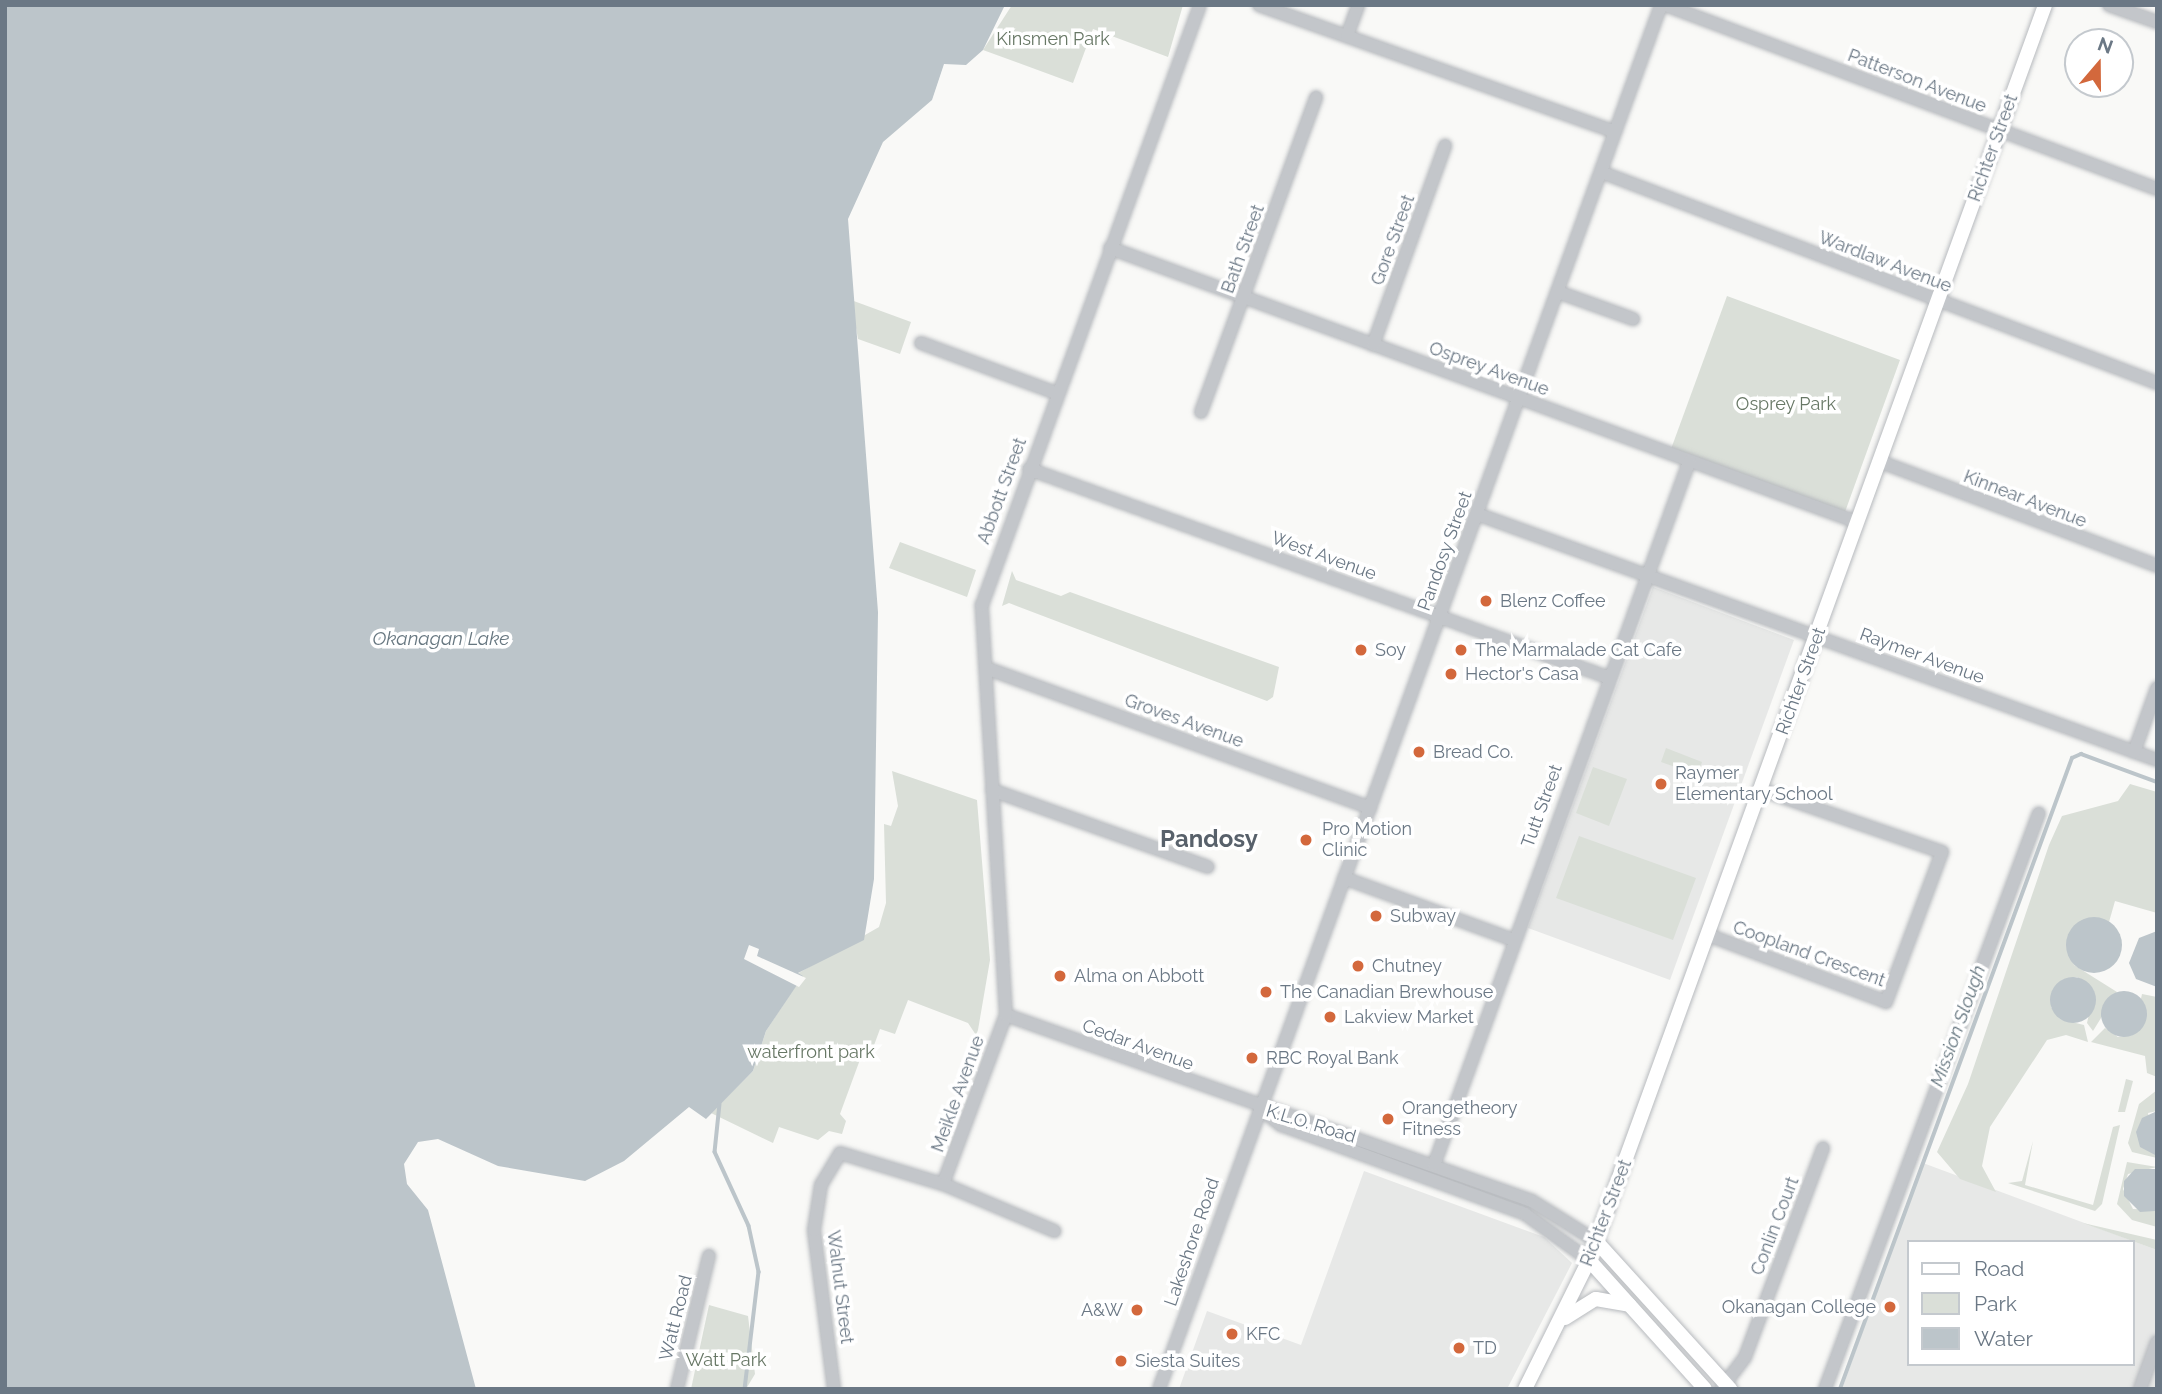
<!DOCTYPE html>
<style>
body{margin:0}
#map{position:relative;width:2162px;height:1394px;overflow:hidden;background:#f9f9f7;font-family:Raleway,sans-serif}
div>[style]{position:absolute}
.built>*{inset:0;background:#e7e8e7}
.green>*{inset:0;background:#dadfd8}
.water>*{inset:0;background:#bcc5ca}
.round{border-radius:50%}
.pier>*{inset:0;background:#f9f9f7}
.stream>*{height:3.5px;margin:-1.75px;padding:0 1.75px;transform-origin:1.75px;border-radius:1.75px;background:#bcc5ca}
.roads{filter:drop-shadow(0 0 2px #b7babe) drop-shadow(0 0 2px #b7babe)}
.minor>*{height:12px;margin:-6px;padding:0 6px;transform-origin:6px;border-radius:6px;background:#c3c6ca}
.major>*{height:14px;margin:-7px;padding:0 7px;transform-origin:7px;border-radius:7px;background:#fff}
.dots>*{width:19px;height:19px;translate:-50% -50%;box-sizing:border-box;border:4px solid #fff;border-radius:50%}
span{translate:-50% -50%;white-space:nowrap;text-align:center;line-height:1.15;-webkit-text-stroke:7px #fff;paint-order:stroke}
.park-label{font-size:18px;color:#677765}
.street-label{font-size:18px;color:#6b7885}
.poi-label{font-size:18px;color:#6b7885}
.left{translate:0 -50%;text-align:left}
.right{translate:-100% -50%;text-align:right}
.water-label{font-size:19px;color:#677780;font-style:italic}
.district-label{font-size:24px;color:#58616b;font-weight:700}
.frame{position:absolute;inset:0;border:7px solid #6b7885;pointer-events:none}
.legend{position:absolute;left:1907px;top:1240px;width:228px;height:126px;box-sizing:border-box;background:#fff;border:2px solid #c4c9ce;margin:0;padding:9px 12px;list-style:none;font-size:21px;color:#6b7885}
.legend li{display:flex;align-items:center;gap:14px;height:35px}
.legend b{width:35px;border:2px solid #c4c9ce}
.north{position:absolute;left:2064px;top:28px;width:70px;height:70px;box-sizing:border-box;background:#fff;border:2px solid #c4c9ce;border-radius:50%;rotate:20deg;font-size:19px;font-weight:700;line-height:28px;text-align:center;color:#6b7885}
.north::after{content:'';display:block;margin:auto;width:24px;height:32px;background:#d3683c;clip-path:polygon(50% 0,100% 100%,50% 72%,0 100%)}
</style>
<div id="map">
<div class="built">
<i style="clip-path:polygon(1653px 587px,1794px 640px,1670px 980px,1528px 928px)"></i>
<i style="clip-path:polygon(evenodd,1923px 1163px,2157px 1250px,2157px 1389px,1842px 1389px,1923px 1163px,1908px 1242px,2132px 1242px,2132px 1364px,1908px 1364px,1908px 1242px)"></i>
<i style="clip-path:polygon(1364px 1171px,1544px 1237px,1572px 1263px,1507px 1389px,1179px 1389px,1207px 1311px,1301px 1345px)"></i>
</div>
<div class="green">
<i style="clip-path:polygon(1012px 5px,1183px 5px,1168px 57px,1093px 29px,1073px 83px,983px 50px)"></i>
<i style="clip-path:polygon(1727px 296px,1900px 360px,1845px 512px,1671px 449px)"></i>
<i style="clip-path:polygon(851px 300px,911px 322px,900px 354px,858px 339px)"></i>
<i style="clip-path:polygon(900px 542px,976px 570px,967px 597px,889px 568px)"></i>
<i style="clip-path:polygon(1012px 571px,1016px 580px,1061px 596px,1070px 592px,1279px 667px,1273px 697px,1267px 701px,1009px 603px,1002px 606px)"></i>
<i style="clip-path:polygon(1666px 748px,1702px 762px,1698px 775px,1661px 762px)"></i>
<i style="clip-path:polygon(1593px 767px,1627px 779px,1609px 826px,1576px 813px)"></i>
<i style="clip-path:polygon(892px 771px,977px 800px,990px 960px,978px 1030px,976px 1035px,968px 1023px,908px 1000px,895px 1034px,880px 1029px,873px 1048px,865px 1046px,840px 1114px,846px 1121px,842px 1134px,829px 1131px,818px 1140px,779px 1127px,773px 1143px,711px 1113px,753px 1071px,766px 1031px,802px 976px,797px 974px,879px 927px,886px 903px,884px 824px,891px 826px,898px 806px)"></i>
<i style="clip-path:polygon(2130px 784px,2157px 792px,2157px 913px,2115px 901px,2109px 922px,2067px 939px,2074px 965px,2117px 992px,2093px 1031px,2087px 1023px,2094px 991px,2077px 977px,2062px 980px,2051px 1007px,2060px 1019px,2084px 1025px,2088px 1042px,2066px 1035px,2047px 1040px,1990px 1127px,1982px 1166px,1996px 1192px,1960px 1179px,1937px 1152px,1968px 1084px,2049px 845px,2062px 816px,2118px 801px)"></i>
<i style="clip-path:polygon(1579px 836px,1696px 878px,1673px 940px,1556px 898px)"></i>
<i style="clip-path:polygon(2142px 994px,2157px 997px,2157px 1077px,2147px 1073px,2145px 1056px,2091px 1042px,2105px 1028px,2118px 1037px,2133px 1035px)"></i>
<i style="clip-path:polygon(2126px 1079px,2133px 1081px,2125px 1112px,2118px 1112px)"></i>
<i style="clip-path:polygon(2157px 1090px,2157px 1111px,2148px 1113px,2157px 1158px,2132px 1152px,2128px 1143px,2139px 1104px)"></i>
<i style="clip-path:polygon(2120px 1125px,2102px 1204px,2095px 1211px,2008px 1183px,2022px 1181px,2033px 1141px,2025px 1185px,2093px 1205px,2113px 1127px)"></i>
<i style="clip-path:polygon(2127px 1162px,2157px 1167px,2128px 1174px,2123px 1189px,2133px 1209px,2157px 1210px,2157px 1227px,2132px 1220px,2117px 1204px)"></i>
<i style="clip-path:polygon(2083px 1223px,2157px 1240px,2157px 1250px)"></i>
<i style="clip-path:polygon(709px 1305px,748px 1316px,755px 1374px,746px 1389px,691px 1389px)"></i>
</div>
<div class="water">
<i style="clip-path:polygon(5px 5px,1005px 5px,983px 50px,966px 65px,944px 64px,932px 100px,883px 142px,848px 219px,878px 612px,874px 879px,864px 940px,798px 973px,803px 976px,766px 1031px,753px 1071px,706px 1119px,689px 1107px,624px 1161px,585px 1181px,498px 1166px,438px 1139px,418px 1142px,404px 1164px,407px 1184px,428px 1210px,476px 1389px,5px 1389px)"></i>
<i class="round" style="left:2066px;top:917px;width:56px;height:56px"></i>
<i style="clip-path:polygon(2157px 931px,2157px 987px,2136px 979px,2129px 963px,2139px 938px)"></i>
<i class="round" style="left:2050px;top:977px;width:46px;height:46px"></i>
<i class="round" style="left:2101px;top:991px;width:46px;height:46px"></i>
<i style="clip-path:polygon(2157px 1111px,2157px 1156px,2140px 1147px,2136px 1132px,2142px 1118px)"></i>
<i style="clip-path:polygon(2135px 1169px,2157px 1169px,2155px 1211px,2140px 1212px,2124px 1196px,2124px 1181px)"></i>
</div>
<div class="pier">
<i style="clip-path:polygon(749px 945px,759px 949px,757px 956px,806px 978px,799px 987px,744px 959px)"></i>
</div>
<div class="stream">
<i style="left:720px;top:1104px;width:48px;rotate:95.9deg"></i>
<i style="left:715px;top:1152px;width:81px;rotate:65.3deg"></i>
<i style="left:749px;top:1226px;width:47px;rotate:77.7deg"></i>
<i style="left:759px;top:1272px;width:118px;rotate:96.8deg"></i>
<i style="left:1840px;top:1389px;width:672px;rotate:-69.81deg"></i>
<i style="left:2072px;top:758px;width:10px;rotate:-24deg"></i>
<i style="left:2081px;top:754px;width:81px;rotate:20.2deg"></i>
</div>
<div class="roads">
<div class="minor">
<i style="left:1259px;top:5px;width:378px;rotate:19.6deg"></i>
<i style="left:1665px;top:5px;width:525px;rotate:20.5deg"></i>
<i style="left:2109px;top:5px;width:51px;rotate:19.5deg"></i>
<i style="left:1347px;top:36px;width:33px;rotate:-70deg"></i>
<i style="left:1601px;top:172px;width:595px;rotate:20.78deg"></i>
<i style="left:1110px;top:248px;width:796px;rotate:20.14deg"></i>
<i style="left:1558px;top:292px;width:80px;rotate:19.8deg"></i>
<i style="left:921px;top:343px;width:144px;rotate:20.3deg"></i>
<i style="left:1373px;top:345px;width:212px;rotate:-70.1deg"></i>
<i style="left:1201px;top:412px;width:335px;rotate:-69.9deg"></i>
<i style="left:1881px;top:462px;width:295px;rotate:20.6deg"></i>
<i style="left:1029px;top:469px;width:614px;rotate:19.79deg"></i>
<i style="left:1477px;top:514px;width:723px;rotate:19.89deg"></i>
<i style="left:986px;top:668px;width:409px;rotate:20deg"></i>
<i style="left:2134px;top:752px;width:68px;rotate:-70.2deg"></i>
<i style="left:992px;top:790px;width:229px;rotate:19.6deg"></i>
<i style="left:1344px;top:878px;width:180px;rotate:20.1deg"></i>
<i style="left:1708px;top:935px;width:190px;rotate:20.6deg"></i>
<i style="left:1886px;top:1002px;width:160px;rotate:-69.5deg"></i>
<i style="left:1942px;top:852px;width:190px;rotate:-161deg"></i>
<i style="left:1006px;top:1015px;width:558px;rotate:19.47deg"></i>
<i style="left:1532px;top:1201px;width:75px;rotate:32deg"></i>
<i style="left:1261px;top:1109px;width:26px;rotate:39deg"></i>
<i style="left:1281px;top:1125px;width:260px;rotate:20deg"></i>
<i style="left:1525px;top:1214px;width:79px;rotate:35.7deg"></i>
<i style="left:1434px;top:1165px;width:748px;rotate:-70.06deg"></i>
<i style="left:943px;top:1184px;width:180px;rotate:-69.6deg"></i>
<i style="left:1006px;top:1015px;width:411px;rotate:-93.4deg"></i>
<i style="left:982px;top:605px;width:638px;rotate:-70.03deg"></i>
<i style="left:677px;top:1389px;width:137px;rotate:-76.5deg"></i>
<i style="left:834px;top:1389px;width:160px;rotate:-97.2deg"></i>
<i style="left:814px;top:1230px;width:46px;rotate:-81.2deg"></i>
<i style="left:821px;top:1185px;width:37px;rotate:-59deg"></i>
<i style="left:840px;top:1153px;width:108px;rotate:16.8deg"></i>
<i style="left:943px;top:1184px;width:121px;rotate:22.9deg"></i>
<i style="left:1159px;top:1389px;width:1472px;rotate:-70.06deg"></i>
<i style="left:1721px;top:1389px;width:40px;rotate:-53deg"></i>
<i style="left:1745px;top:1357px;width:223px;rotate:-69.5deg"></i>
<i style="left:1825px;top:1389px;width:614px;rotate:-69.62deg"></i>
<i style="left:2140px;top:1389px;width:50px;rotate:-70.1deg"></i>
</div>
<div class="major">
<i style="left:1596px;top:1241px;width:200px;rotate:47.8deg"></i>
<i style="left:1589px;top:1260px;width:173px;rotate:48deg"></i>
<i style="left:1565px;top:1318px;width:36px;rotate:-32deg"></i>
<i style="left:1596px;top:1299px;width:34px;rotate:10deg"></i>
<i style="left:1525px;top:1389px;width:144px;rotate:-63.6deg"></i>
<i style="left:1589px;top:1260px;width:1335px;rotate:-70.03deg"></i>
</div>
</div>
<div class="dots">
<i style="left:1486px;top:601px;background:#d3683c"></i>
<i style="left:1361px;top:650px;background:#d3683c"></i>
<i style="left:1461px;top:650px;background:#d3683c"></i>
<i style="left:1451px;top:674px;background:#d3683c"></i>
<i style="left:1419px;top:752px;background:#d3683c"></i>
<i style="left:1661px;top:784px;background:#d3683c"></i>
<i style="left:1306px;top:840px;background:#d3683c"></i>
<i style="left:1376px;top:916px;background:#d3683c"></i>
<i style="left:1358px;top:966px;background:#d3683c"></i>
<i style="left:1060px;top:976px;background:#d3683c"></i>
<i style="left:1266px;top:992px;background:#d3683c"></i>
<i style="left:1330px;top:1017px;background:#d3683c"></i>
<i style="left:1252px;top:1058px;background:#d3683c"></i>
<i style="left:1388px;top:1119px;background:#d3683c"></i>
<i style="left:1890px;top:1307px;background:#d3683c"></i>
<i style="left:1137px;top:1310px;background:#d3683c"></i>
<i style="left:1232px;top:1334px;background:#d3683c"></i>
<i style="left:1459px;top:1348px;background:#d3683c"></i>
<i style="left:1121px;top:1361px;background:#d3683c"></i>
</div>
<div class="park-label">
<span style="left:1053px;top:39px">Kinsmen Park</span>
<span style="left:1786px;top:404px">Osprey Park</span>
<span style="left:811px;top:1052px">waterfront park</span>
<span style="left:726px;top:1360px">Watt Park</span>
</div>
<div class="street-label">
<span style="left:1917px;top:81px;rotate:21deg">Patterson Avenue</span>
<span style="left:1993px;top:148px;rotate:-70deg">Richter Street</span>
<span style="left:1393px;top:240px;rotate:-70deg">Gore Street</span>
<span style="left:1243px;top:249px;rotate:-70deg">Bath Street</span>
<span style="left:1885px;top:262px;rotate:21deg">Wardlaw Avenue</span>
<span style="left:1489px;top:369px;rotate:20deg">Osprey Avenue</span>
<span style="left:1002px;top:491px;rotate:-70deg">Abbott Street</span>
<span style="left:2025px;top:499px;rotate:21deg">Kinnear Avenue</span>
<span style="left:1445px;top:551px;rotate:-70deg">Pandosy Street</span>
<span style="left:1324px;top:556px;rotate:20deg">West Avenue</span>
<span style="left:1922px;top:656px;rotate:20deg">Raymer Avenue</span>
<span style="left:1801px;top:681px;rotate:-70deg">Richter Street</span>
<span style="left:1184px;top:721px;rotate:20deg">Groves Avenue</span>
<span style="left:1542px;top:806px;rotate:-70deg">Tutt Street</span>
<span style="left:1809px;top:954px;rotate:20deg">Coopland Crescent</span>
<span style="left:1138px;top:1045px;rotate:20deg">Cedar Avenue</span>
<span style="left:958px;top:1094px;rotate:-70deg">Meikle Avenue</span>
<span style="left:1311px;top:1124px;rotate:17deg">K.L.O. Road</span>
<span style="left:1606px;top:1213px;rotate:-69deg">Richter Street</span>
<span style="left:1775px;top:1226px;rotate:-69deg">Conlin Court</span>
<span style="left:1192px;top:1242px;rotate:-71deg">Lakeshore Road</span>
<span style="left:840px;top:1287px;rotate:83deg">Walnut Street</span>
<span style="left:676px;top:1318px;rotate:-76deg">Watt Road</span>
</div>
<div class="poi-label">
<span class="left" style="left:1500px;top:601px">Blenz Coffee</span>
<span class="left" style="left:1375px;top:650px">Soy</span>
<span class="left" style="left:1475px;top:650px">The Marmalade Cat Cafe</span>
<span class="left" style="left:1465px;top:674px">Hector's Casa</span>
<span class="left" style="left:1433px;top:752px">Bread Co.</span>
<span class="left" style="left:1675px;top:784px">Raymer<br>Elementary School</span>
<span class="left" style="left:1322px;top:840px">Pro Motion<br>Clinic</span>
<span class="left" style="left:1390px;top:916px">Subway</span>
<span class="left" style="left:1372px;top:966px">Chutney</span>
<span class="left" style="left:1074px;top:976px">Alma on Abbott</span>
<span class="left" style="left:1280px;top:992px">The Canadian Brewhouse</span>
<span class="left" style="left:1344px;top:1017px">Lakview Market</span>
<span class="left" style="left:1266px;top:1058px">RBC Royal Bank</span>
<span class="left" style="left:1402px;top:1119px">Orangetheory<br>Fitness</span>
<span class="right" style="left:1876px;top:1307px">Okanagan College</span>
<span class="right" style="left:1123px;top:1310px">A&amp;W</span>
<span class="left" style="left:1246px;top:1334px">KFC</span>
<span class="left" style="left:1473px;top:1348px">TD</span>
<span class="left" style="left:1135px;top:1361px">Siesta Suites</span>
</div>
<div class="water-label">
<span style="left:441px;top:639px">Okanagan Lake</span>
<span style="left:1958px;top:1026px;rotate:-70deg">Mission Slough</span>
</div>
<div class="district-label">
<span style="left:1209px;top:839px">Pandosy</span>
</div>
<div class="frame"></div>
<ul class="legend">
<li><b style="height:9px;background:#fff"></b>Road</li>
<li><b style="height:19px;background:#dadfd8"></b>Park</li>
<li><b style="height:19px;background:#bcc5ca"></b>Water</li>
</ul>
<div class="north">N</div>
</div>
